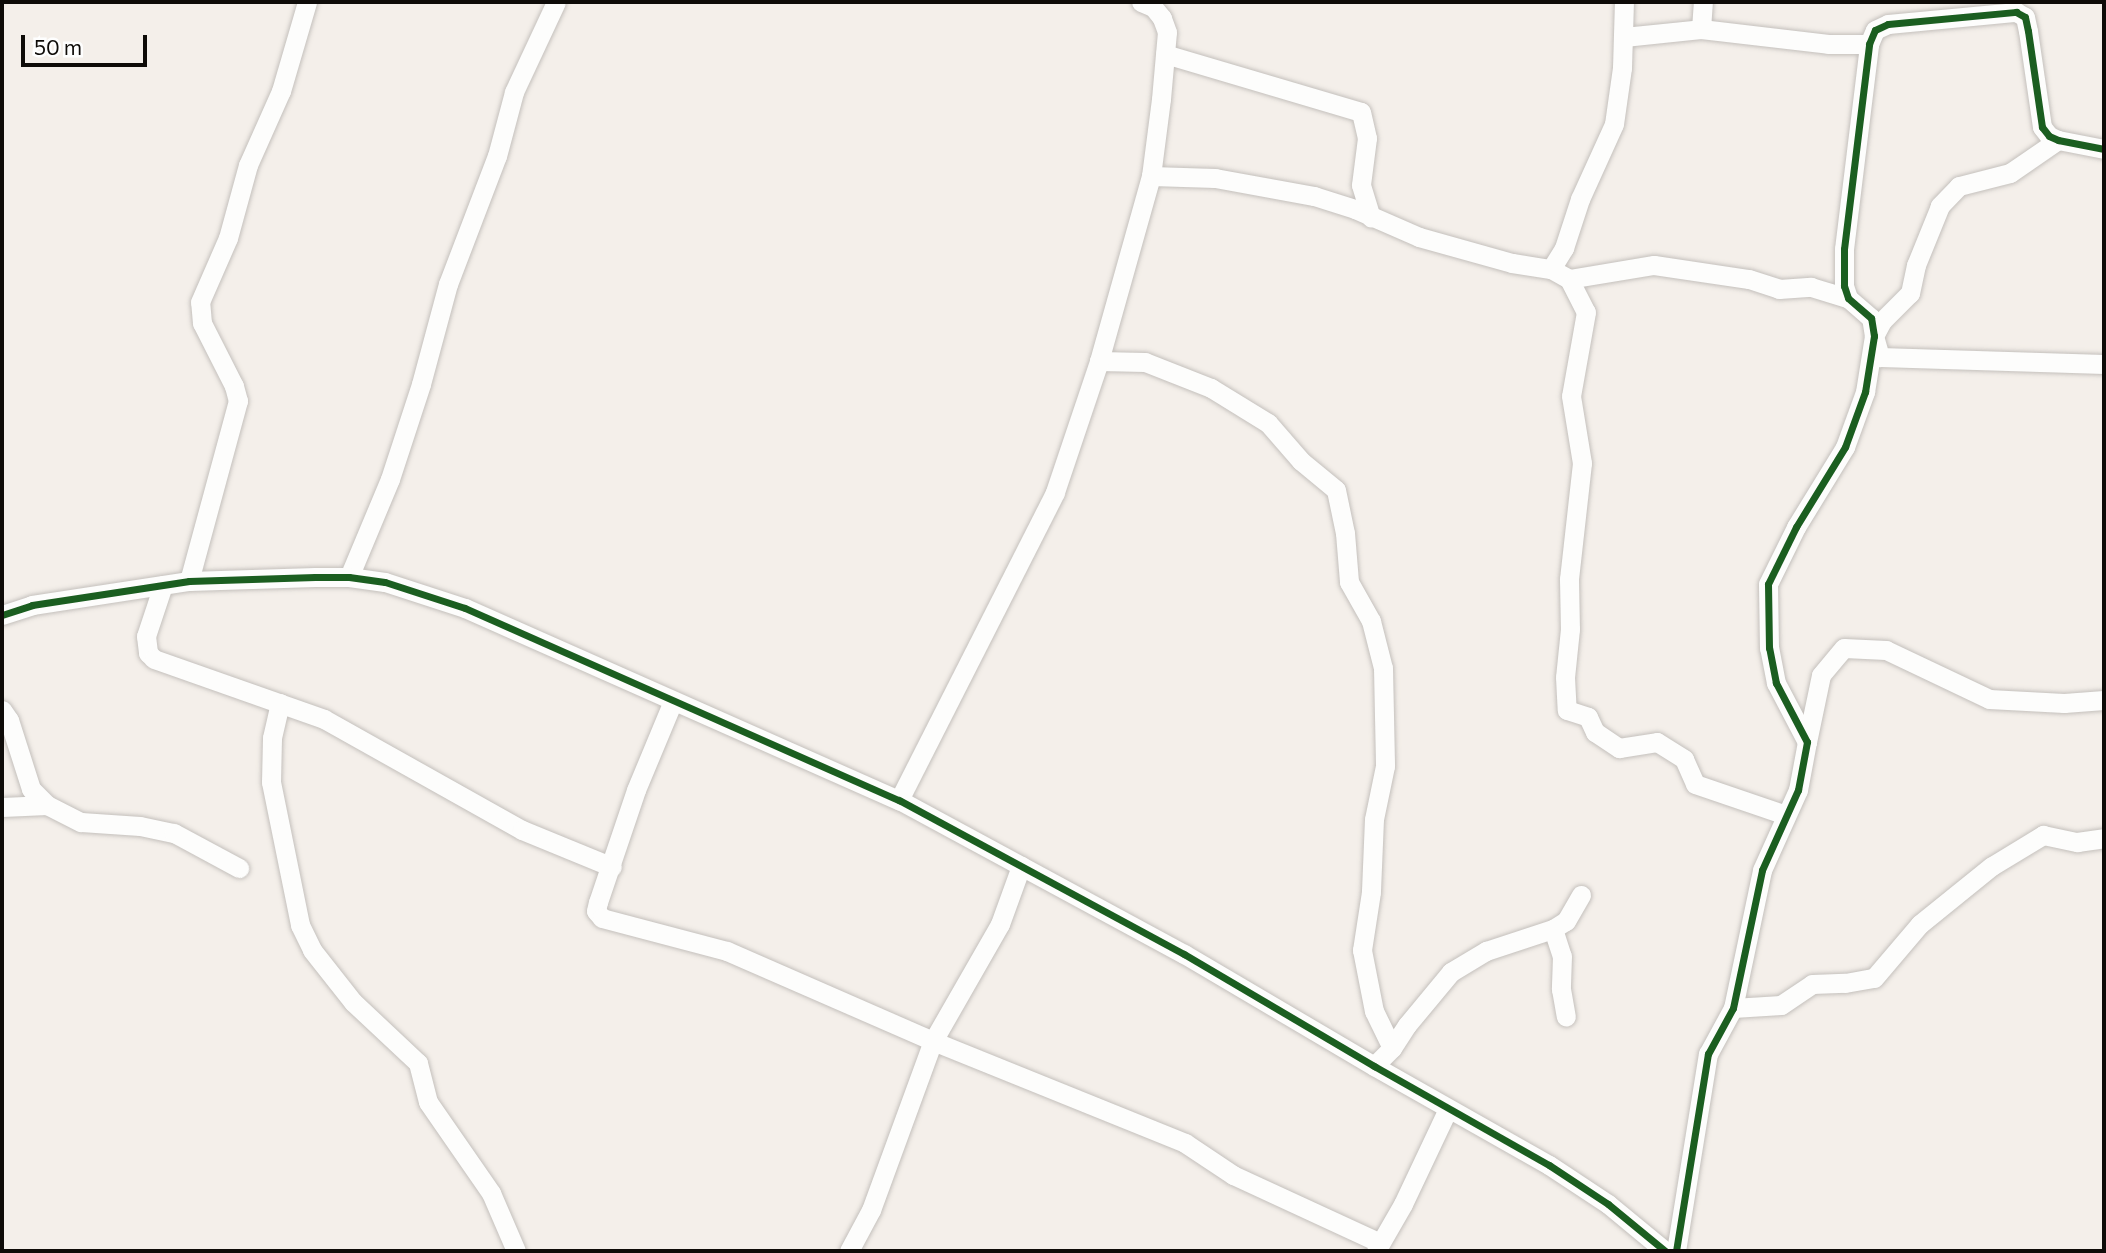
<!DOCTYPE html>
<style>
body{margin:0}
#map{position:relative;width:2106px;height:1253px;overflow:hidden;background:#f4efea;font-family:Commissioner,sans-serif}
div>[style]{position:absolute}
.roads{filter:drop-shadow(0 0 2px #c4c0bc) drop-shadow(0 0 2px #c4c0bc)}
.minor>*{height:19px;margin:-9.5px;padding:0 9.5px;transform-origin:9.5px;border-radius:9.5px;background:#fdfdfc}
.cycleway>*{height:7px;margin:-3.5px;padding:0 3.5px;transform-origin:3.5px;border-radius:3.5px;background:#1b5e20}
span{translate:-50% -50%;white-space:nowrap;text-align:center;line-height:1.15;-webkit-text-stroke:6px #fefefe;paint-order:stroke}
.frame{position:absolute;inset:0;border:4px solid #0e0b08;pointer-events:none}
.scale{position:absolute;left:21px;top:35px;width:126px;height:32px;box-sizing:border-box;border:4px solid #0e0b08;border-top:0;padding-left:9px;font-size:21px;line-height:24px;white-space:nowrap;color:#0e0b08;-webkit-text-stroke:5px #fefefe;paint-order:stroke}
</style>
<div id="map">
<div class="roads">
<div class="minor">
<i style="left:1701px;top:29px;width:27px;rotate:-86deg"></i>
<i style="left:1624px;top:37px;width:77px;rotate:-5.9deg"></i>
<i style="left:1701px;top:29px;width:128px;rotate:6.7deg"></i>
<i style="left:1828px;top:44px;width:41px"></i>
<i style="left:1165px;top:54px;width:204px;rotate:16.5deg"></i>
<i style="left:1361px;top:112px;width:27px;rotate:77deg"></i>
<i style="left:1367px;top:138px;width:47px;rotate:97.3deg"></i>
<i style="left:1361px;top:185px;width:34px;rotate:73deg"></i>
<i style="left:2058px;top:140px;width:58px;rotate:145.5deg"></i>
<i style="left:2010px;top:173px;width:53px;rotate:165.7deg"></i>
<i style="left:1959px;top:186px;width:28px;rotate:134deg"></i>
<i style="left:1940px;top:206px;width:64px;rotate:112.1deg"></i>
<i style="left:1916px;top:265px;width:29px;rotate:102deg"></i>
<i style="left:1910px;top:293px;width:40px;rotate:135deg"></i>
<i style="left:1882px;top:321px;width:17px;rotate:118deg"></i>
<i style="left:1874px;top:336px;width:22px;rotate:74deg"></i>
<i style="left:1880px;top:357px;width:224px;rotate:1.8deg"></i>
<i style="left:1151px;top:176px;width:64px;rotate:1.8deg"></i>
<i style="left:1215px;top:178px;width:101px;rotate:10.3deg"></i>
<i style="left:1314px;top:196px;width:43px;rotate:17.6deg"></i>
<i style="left:1355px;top:209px;width:70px;rotate:23.6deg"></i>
<i style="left:1419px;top:237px;width:97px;rotate:15.6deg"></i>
<i style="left:1512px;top:263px;width:39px;rotate:9deg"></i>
<i style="left:1551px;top:269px;width:21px;rotate:29deg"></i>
<i style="left:1569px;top:279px;width:86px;rotate:-9.4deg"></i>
<i style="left:1654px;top:265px;width:96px;rotate:8.4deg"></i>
<i style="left:1749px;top:279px;width:32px;rotate:18deg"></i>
<i style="left:1779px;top:289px;width:32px;rotate:-4deg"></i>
<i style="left:1811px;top:287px;width:39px;rotate:17deg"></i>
<i style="left:1551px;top:269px;width:25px;rotate:-58deg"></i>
<i style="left:1564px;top:248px;width:52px;rotate:-71.9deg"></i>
<i style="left:1580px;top:199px;width:82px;rotate:-65.6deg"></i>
<i style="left:1614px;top:124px;width:57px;rotate:-81.9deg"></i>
<i style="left:1622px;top:68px;width:66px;rotate:-88.3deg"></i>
<i style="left:1569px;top:279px;width:37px;rotate:63deg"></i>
<i style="left:1586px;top:312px;width:85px;rotate:100.1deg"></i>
<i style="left:1571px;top:396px;width:68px;rotate:80.7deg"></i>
<i style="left:1582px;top:463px;width:117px;rotate:96.4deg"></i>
<i style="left:1569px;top:579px;width:50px;rotate:88.9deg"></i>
<i style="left:1570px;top:629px;width:48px;rotate:95.9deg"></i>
<i style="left:1565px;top:677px;width:33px;rotate:87deg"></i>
<i style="left:1567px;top:710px;width:22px;rotate:18deg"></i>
<i style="left:1588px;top:717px;width:17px;rotate:65deg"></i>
<i style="left:1595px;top:732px;width:29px;rotate:34deg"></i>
<i style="left:1619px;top:748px;width:38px;rotate:-9deg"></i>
<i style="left:1657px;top:742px;width:32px;rotate:32deg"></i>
<i style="left:1684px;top:759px;width:27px;rotate:66deg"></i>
<i style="left:1695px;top:784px;width:96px;rotate:18.8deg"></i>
<i style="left:1099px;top:361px;width:46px;rotate:1.2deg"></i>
<i style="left:1145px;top:362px;width:71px;rotate:21.5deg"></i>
<i style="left:1211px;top:388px;width:67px;rotate:31.6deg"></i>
<i style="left:1268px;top:423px;width:50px;rotate:49deg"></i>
<i style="left:1301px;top:461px;width:45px;rotate:39.6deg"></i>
<i style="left:1336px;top:490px;width:44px;rotate:78.2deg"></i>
<i style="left:1345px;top:533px;width:49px;rotate:85.3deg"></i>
<i style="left:1349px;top:582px;width:45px;rotate:60.6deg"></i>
<i style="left:1371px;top:621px;width:49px;rotate:75.7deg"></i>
<i style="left:1383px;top:668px;width:98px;rotate:88.8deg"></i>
<i style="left:1385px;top:766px;width:54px;rotate:101.7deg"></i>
<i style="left:1374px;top:819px;width:73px;rotate:92.4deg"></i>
<i style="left:1371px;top:892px;width:59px;rotate:98.8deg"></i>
<i style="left:1362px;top:950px;width:62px;rotate:78.9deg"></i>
<i style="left:1374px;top:1011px;width:41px;rotate:64.1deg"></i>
<i style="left:1392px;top:1048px;width:25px;rotate:135deg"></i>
<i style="left:349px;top:577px;width:106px;rotate:-67.3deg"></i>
<i style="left:390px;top:479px;width:100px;rotate:-71.9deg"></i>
<i style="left:421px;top:384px;width:104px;rotate:-74.9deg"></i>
<i style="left:448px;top:284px;width:137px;rotate:-69.1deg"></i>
<i style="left:497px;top:156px;width:66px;rotate:-75.1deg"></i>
<i style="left:514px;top:92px;width:99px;rotate:-65deg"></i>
<i style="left:189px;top:581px;width:187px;rotate:-74.8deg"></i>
<i style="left:238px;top:401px;width:16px;rotate:-105deg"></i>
<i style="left:234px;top:386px;width:71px;rotate:-116.9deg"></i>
<i style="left:202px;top:323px;width:21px;rotate:-95deg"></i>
<i style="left:200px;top:302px;width:70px;rotate:-66.4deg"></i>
<i style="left:228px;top:238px;width:76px;rotate:-74.7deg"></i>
<i style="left:248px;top:165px;width:81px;rotate:-66deg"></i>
<i style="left:281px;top:91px;width:93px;rotate:-73.7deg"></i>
<i style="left:163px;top:585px;width:54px;rotate:108.4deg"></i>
<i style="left:146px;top:636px;width:17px;rotate:83deg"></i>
<i style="left:148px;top:653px;width:8px;rotate:45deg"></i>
<i style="left:154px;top:659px;width:180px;rotate:19.4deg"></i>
<i style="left:324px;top:719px;width:227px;rotate:29.3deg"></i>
<i style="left:522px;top:830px;width:97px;rotate:22.3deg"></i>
<i style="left:2px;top:615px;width:32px;rotate:-18deg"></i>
<i style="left:32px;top:605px;width:159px;rotate:-8.7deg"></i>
<i style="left:189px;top:581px;width:126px;rotate:-1.8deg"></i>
<i style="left:315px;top:577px;width:34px"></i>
<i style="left:349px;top:577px;width:36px;rotate:8deg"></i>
<i style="left:385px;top:582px;width:84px;rotate:18deg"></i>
<i style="left:465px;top:608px;width:475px;rotate:23.9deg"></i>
<i style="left:899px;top:800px;width:324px;rotate:28.4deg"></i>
<i style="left:1184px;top:954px;width:221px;rotate:30.5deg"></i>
<i style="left:1374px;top:1066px;width:201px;rotate:29.5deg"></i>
<i style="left:1549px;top:1165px;width:71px;rotate:33.5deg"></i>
<i style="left:1608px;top:1204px;width:74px;rotate:39.5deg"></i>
<i style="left:673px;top:701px;width:96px;rotate:112.6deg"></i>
<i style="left:636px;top:790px;width:118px;rotate:108.7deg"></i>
<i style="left:598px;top:902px;width:9px;rotate:103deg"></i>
<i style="left:596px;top:911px;width:9px;rotate:49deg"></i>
<i style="left:602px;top:918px;width:129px;rotate:14.8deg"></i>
<i style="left:727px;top:951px;width:225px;rotate:23.6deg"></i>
<i style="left:933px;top:1041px;width:272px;rotate:22deg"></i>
<i style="left:1185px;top:1143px;width:58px;rotate:33.7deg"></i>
<i style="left:1233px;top:1175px;width:162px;rotate:24.8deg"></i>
<i style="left:280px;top:703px;width:36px;rotate:103deg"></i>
<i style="left:272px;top:738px;width:44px;rotate:91.3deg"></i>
<i style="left:271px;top:782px;width:146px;rotate:78.5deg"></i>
<i style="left:300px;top:925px;width:28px;rotate:64deg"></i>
<i style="left:312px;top:950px;width:66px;rotate:51.7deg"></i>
<i style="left:353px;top:1002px;width:89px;rotate:43.2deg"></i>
<i style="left:418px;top:1063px;width:40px;rotate:75.6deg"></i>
<i style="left:428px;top:1102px;width:111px;rotate:55.3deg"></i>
<i style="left:491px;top:1193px;width:63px;rotate:66.7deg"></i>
<i style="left:2px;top:710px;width:12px;rotate:55deg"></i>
<i style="left:9px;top:720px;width:72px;rotate:72.3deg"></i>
<i style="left:31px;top:789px;width:23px;rotate:45deg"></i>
<i style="left:47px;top:805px;width:38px;rotate:27deg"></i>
<i style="left:81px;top:822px;width:59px;rotate:3.9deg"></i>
<i style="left:140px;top:826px;width:35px;rotate:12deg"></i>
<i style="left:174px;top:833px;width:74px;rotate:28.3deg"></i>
<i style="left:1807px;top:742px;width:68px;rotate:-78.2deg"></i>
<i style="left:1821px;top:675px;width:35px;rotate:-50deg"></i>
<i style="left:1844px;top:648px;width:42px;rotate:2.7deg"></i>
<i style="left:1886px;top:650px;width:114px;rotate:25.4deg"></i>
<i style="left:1989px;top:699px;width:75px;rotate:3.1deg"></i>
<i style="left:2064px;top:703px;width:40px;rotate:-4.3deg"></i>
<i style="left:899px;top:800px;width:345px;rotate:-63.1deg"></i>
<i style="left:1055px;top:492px;width:138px;rotate:-71.4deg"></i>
<i style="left:1099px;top:361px;width:192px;rotate:-74.3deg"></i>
<i style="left:1151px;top:176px;width:78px;rotate:-82.6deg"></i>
<i style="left:1161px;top:99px;width:67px;rotate:-84.9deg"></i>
<i style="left:1167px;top:32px;width:15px;rotate:-110deg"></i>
<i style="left:1162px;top:18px;width:14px;rotate:-129deg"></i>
<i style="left:1153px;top:7px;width:13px;rotate:-157deg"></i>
<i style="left:2px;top:807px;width:45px;rotate:-2.5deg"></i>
<i style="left:1553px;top:929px;width:28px;rotate:72deg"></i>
<i style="left:1562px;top:956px;width:33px;rotate:92deg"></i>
<i style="left:1561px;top:989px;width:28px;rotate:80deg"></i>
<i style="left:1733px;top:1008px;width:48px;rotate:-3.6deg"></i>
<i style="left:1781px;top:1005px;width:37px;rotate:-34deg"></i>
<i style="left:1812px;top:984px;width:33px;rotate:-2deg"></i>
<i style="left:1845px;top:983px;width:29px;rotate:-10deg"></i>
<i style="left:1874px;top:978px;width:71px;rotate:-49.6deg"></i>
<i style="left:1920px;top:924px;width:92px;rotate:-38.9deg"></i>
<i style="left:1992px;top:866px;width:60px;rotate:-31.3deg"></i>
<i style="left:2043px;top:835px;width:35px;rotate:12deg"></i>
<i style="left:2077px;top:842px;width:27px;rotate:-8deg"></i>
<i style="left:1392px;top:1048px;width:27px;rotate:-57deg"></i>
<i style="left:1407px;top:1025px;width:69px;rotate:-50.3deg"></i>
<i style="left:1451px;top:972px;width:41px;rotate:-31deg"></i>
<i style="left:1486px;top:951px;width:71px;rotate:-18.2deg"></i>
<i style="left:1553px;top:929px;width:15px;rotate:-32deg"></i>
<i style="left:1566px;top:921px;width:30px;rotate:-60deg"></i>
<i style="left:849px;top:1251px;width:47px;rotate:-61.8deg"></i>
<i style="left:871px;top:1210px;width:180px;rotate:-69.9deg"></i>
<i style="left:933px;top:1041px;width:135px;rotate:-60.2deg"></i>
<i style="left:1000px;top:924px;width:62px;rotate:-70.1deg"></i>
<i style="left:1376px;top:1251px;width:54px;rotate:-60.1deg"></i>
<i style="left:1403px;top:1204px;width:105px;rotate:-64.7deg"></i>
<i style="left:1676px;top:1251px;width:200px;rotate:-80.8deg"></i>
<i style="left:1708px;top:1054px;width:52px;rotate:-61.5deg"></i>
<i style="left:1733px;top:1008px;width:141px;rotate:-78.1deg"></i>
<i style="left:1762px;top:870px;width:88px;rotate:-65.8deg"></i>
<i style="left:1798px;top:790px;width:49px;rotate:-79.4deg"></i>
<i style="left:1807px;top:742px;width:67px;rotate:-117.7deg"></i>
<i style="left:1776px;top:683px;width:36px;rotate:-101deg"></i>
<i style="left:1769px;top:648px;width:64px;rotate:-90.9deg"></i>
<i style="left:1768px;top:584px;width:64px;rotate:-63.8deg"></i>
<i style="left:1796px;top:527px;width:94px;rotate:-58.5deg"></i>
<i style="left:1845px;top:447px;width:59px;rotate:-70deg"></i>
<i style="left:1865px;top:392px;width:57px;rotate:-80.9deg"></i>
<i style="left:1874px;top:336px;width:18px;rotate:-99deg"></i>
<i style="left:1871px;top:318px;width:30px;rotate:-139deg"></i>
<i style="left:1848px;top:298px;width:13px;rotate:-108deg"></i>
<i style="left:1844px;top:286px;width:37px;rotate:-90deg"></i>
<i style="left:1844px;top:249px;width:207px;rotate:-83deg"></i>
<i style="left:1869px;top:44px;width:15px;rotate:-67deg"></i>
<i style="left:1875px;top:30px;width:14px;rotate:-25deg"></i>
<i style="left:1888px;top:24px;width:129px;rotate:-5.4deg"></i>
<i style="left:2016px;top:12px;width:10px;rotate:29deg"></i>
<i style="left:2025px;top:17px;width:14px;rotate:78deg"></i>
<i style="left:2028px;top:31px;width:97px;rotate:81.7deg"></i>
<i style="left:2042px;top:127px;width:11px;rotate:52deg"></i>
<i style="left:2049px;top:136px;width:10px;rotate:24deg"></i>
<i style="left:2058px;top:140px;width:47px;rotate:11.1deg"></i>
</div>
</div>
<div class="cycleway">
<i style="left:2px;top:615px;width:32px;rotate:-18deg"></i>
<i style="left:32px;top:605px;width:159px;rotate:-8.7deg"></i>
<i style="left:189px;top:581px;width:126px;rotate:-1.8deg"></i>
<i style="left:315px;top:577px;width:34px"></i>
<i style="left:349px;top:577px;width:36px;rotate:8deg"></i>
<i style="left:385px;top:582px;width:84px;rotate:18deg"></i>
<i style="left:465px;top:608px;width:475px;rotate:23.9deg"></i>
<i style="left:899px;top:800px;width:324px;rotate:28.4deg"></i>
<i style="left:1184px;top:954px;width:221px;rotate:30.5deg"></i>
<i style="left:1374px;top:1066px;width:201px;rotate:29.5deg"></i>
<i style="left:1549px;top:1165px;width:71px;rotate:33.5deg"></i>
<i style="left:1608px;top:1204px;width:74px;rotate:39.5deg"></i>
<i style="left:1676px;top:1251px;width:200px;rotate:-80.8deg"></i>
<i style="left:1708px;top:1054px;width:52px;rotate:-61.5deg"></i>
<i style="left:1733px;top:1008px;width:141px;rotate:-78.1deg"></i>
<i style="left:1762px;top:870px;width:88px;rotate:-65.8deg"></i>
<i style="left:1798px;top:790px;width:49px;rotate:-79.4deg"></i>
<i style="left:1807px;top:742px;width:67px;rotate:-117.7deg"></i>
<i style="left:1776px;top:683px;width:36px;rotate:-101deg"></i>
<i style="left:1769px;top:648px;width:64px;rotate:-90.9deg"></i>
<i style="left:1768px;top:584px;width:64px;rotate:-63.8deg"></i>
<i style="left:1796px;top:527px;width:94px;rotate:-58.5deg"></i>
<i style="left:1845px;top:447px;width:59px;rotate:-70deg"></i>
<i style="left:1865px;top:392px;width:57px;rotate:-80.9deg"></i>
<i style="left:1874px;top:336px;width:18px;rotate:-99deg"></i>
<i style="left:1871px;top:318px;width:30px;rotate:-139deg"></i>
<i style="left:1848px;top:298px;width:13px;rotate:-108deg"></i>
<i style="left:1844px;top:286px;width:37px;rotate:-90deg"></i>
<i style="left:1844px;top:249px;width:207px;rotate:-83deg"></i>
<i style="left:1869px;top:44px;width:15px;rotate:-67deg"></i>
<i style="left:1875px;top:30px;width:14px;rotate:-25deg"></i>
<i style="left:1888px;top:24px;width:129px;rotate:-5.4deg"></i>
<i style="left:2016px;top:12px;width:10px;rotate:29deg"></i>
<i style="left:2025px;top:17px;width:14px;rotate:78deg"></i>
<i style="left:2028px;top:31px;width:97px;rotate:81.7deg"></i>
<i style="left:2042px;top:127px;width:11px;rotate:52deg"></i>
<i style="left:2049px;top:136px;width:10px;rotate:24deg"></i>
<i style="left:2058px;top:140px;width:47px;rotate:11.1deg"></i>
</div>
<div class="frame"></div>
<div class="scale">50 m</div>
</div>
